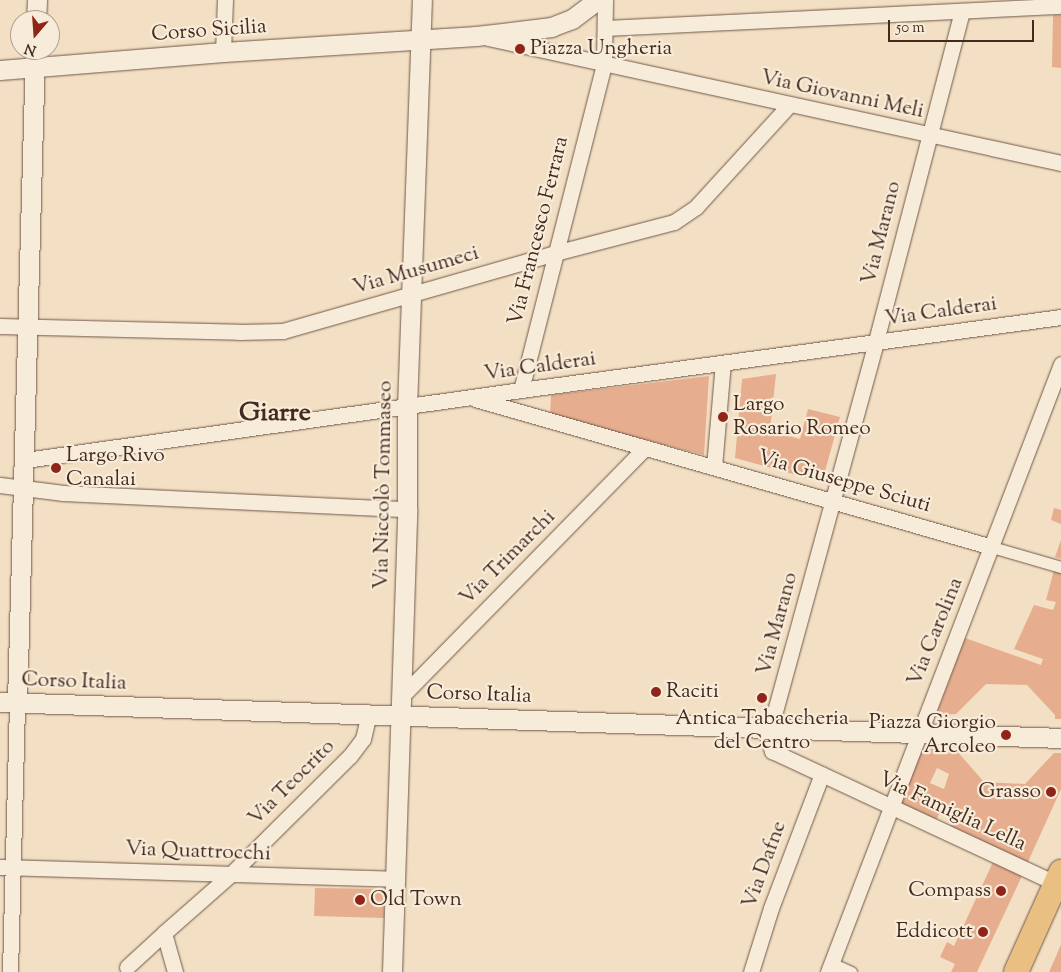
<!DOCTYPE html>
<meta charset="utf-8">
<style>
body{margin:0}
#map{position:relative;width:1061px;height:972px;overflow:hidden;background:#f3e0c4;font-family:"Sorts Mill Goudy",serif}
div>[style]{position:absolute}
.building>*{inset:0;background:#e6ad8e}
.roads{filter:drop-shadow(0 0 1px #705848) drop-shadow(0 0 1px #705848)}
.pedestrian>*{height:11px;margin:-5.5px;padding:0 5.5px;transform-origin:5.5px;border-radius:5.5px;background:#f7ebd9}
.minor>*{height:15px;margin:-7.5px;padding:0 7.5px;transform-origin:7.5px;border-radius:7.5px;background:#f7ebd9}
.tertiary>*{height:19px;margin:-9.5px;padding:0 9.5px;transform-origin:9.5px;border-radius:9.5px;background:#f7ebd9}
.primary>*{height:24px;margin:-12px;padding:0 12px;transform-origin:12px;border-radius:12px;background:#eac082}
.dots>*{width:14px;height:14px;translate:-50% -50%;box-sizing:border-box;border:2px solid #f7ebd9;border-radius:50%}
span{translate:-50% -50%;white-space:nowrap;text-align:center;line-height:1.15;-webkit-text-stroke:4.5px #f7ebd9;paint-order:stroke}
.street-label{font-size:21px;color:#442a1e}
.poi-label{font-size:21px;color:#442a1e}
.left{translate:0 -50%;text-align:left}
.right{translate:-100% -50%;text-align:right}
.district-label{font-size:26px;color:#442a1e;font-weight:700}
.north{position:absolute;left:10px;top:10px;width:50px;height:50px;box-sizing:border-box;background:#f7ebd9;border:1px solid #af9e8e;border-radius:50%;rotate:198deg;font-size:14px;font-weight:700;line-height:20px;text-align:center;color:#442a1e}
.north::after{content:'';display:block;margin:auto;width:18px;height:22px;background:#8f2418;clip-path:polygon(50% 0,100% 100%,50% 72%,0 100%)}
.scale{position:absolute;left:888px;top:20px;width:146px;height:22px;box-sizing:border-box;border:2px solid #442a1e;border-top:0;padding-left:6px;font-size:15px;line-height:18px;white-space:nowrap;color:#442a1e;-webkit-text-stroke:4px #f7ebd9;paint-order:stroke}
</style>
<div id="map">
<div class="building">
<i style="clip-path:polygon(1053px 15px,1061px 15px,1061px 68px,1052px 67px)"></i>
<i style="clip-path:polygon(776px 374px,770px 431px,800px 439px,808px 409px,840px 417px,822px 482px,735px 458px,742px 379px)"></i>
<i style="clip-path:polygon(709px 376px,704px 455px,550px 416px,551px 395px)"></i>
<i style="clip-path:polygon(87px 476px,111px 476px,110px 489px,86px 488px)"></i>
<i style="clip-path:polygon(1054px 508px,1061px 510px,1061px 524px,1051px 520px)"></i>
<i style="clip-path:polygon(1061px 540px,1061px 559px,1055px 557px)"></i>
<i style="clip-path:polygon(1054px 570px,1061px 573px,1061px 719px,1055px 719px,1055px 715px,1027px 685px,986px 684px,956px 714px,936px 715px,965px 638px,1041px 665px,1043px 659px,1014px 649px,1034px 605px,1053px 610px,1056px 602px,1046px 600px)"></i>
<i style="clip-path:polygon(evenodd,922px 748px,956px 750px,984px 782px,1025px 784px,1054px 753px,1061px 753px,1061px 789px,1027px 864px,950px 827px,954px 819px,940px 812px,936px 821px,899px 804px,922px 748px,937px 768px,949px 774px,944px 789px,930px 783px,937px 768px)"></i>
<i style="clip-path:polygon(993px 862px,1022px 876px,977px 972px,951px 972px,955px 964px,940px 957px,947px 942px,954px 946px)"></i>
<i style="clip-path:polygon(315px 888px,385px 889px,384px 918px,314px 916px)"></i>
<i style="clip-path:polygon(1061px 944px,1061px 972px,1049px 972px,1057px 954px)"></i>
</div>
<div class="roads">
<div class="pedestrian">
<i style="left:992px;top:547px;width:72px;rotate:16.2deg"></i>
<i style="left:831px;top:963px;width:22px;rotate:24deg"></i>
</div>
<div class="minor">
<i style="left:962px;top:11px;width:342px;rotate:104.6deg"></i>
<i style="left:876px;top:342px;width:410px;rotate:105.3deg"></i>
<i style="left:768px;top:738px;width:14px;rotate:73deg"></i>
<i style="left:772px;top:751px;width:319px;rotate:25deg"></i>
<i style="left:605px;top:28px;width:457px;rotate:-2.8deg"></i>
<i style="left:488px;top:38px;width:586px;rotate:12.31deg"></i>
<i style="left:223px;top:52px;width:52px;rotate:-87.8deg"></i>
<i style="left:0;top:326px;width:239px;rotate:1.4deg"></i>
<i style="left:239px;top:332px;width:44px;rotate:-1.3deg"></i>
<i style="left:283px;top:331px;width:283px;rotate:-16deg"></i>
<i style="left:555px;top:253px;width:123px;rotate:-14.6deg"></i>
<i style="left:674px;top:222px;width:27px;rotate:-34deg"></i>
<i style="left:696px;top:207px;width:138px;rotate:-47.6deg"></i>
<i style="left:521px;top:390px;width:336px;rotate:-75.7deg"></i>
<i style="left:604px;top:64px;width:64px;rotate:-89.1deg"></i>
<i style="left:475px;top:399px;width:538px;rotate:15.97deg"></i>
<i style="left:25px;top:460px;width:501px;rotate:-8.03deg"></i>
<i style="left:521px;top:390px;width:545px;rotate:-7.7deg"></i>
<i style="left:714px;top:467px;width:104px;rotate:-85.1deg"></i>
<i style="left:0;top:485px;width:64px;rotate:7.2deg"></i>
<i style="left:63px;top:493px;width:344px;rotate:2.7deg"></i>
<i style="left:401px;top:697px;width:349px;rotate:-45.6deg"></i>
<i style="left:0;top:867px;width:395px;rotate:1.7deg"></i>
<i style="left:164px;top:933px;width:88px;rotate:-41.3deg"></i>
<i style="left:230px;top:875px;width:169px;rotate:-44.8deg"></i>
<i style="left:350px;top:756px;width:21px;rotate:-53deg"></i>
<i style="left:363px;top:739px;width:27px;rotate:-77deg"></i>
<i style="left:127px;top:967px;width:50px;rotate:-42.6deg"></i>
<i style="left:164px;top:933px;width:41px;rotate:74.2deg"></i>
<i style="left:10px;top:972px;width:269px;rotate:-88.5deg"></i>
<i style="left:751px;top:972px;width:67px;rotate:-72.6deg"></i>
<i style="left:771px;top:908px;width:143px;rotate:-69.2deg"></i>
<i style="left:828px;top:972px;width:651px;rotate:-69.03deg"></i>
</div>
<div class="tertiary">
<i style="left:36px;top:20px;width:20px;rotate:-87deg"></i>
<i style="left:0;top:70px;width:224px;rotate:-4.6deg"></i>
<i style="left:223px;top:52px;width:254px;rotate:-3.6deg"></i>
<i style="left:476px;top:36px;width:76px;rotate:-6.8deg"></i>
<i style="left:551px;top:27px;width:22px;rotate:-21deg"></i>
<i style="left:572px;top:19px;width:31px;rotate:-37deg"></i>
<i style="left:0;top:702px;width:1062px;rotate:1.94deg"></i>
<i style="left:17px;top:703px;width:653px;rotate:-88.42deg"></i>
<i style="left:392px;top:972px;width:463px;rotate:-88.1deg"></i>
<i style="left:407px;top:509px;width:102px;rotate:-90deg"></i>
<i style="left:407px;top:407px;width:407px;rotate:-87.9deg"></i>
</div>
<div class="primary">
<i style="left:1016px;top:972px;width:110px;rotate:-65.8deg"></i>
</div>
</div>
<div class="dots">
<i style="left:520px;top:49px;background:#8f2418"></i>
<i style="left:723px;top:417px;background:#8f2418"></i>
<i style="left:56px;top:468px;background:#8f2418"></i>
<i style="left:656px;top:692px;background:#8f2418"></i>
<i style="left:762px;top:698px;background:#8f2418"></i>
<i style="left:1006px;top:735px;background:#8f2418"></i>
<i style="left:1051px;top:792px;background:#8f2418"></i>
<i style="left:1001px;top:891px;background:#8f2418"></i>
<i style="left:360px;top:900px;background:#8f2418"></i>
<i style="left:983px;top:932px;background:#8f2418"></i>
</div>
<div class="street-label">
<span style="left:209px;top:31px;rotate:-4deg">Corso Sicilia</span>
<span style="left:842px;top:95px;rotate:12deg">Via Giovanni Meli</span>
<span style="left:539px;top:231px;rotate:-76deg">Via Francesco Ferrara</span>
<span style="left:882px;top:233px;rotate:-76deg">Via Marano</span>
<span style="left:416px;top:271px;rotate:-16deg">Via Musumeci</span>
<span style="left:941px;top:312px;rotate:-8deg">Via Calderai</span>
<span style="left:540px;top:367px;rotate:-8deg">Via Calderai</span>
<span style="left:844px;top:482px;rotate:16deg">Via Giuseppe Sciuti</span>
<span style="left:384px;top:485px;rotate:-89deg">Via Niccolò Tommaseo</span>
<span style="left:508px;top:558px;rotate:-45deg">Via Trimarchi</span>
<span style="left:778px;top:624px;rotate:-75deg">Via Marano</span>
<span style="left:936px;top:632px;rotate:-68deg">Via Carolina</span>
<span style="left:74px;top:682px;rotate:2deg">Corso Italia</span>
<span style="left:479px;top:695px;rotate:2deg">Corso Italia</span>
<span style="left:292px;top:783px;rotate:-45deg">Via Teocrito</span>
<span style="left:952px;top:812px;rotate:25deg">Via Famiglia Lella</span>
<span style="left:198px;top:852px;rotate:2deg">Via Quattrocchi</span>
<span style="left:765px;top:865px;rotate:-70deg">Via Dafne</span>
</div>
<div class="poi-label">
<span class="left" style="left:530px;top:49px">Piazza Ungheria</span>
<span class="left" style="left:733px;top:417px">Largo<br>Rosario Romeo</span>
<span class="left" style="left:66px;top:468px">Largo Rivo<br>Canalai</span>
<span class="left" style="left:666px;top:692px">Raciti</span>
<span style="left:762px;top:731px">Antica Tabaccheria<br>del Centro</span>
<span class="right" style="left:996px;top:735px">Piazza Giorgio<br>Arcoleo</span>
<span class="right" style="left:1041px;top:792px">Grasso</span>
<span class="right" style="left:991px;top:891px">Compass</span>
<span class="left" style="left:370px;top:900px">Old Town</span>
<span class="right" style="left:973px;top:932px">Eddicott</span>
</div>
<div class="district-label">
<span style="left:275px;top:414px">Giarre</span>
</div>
<div class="north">N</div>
<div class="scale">50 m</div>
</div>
